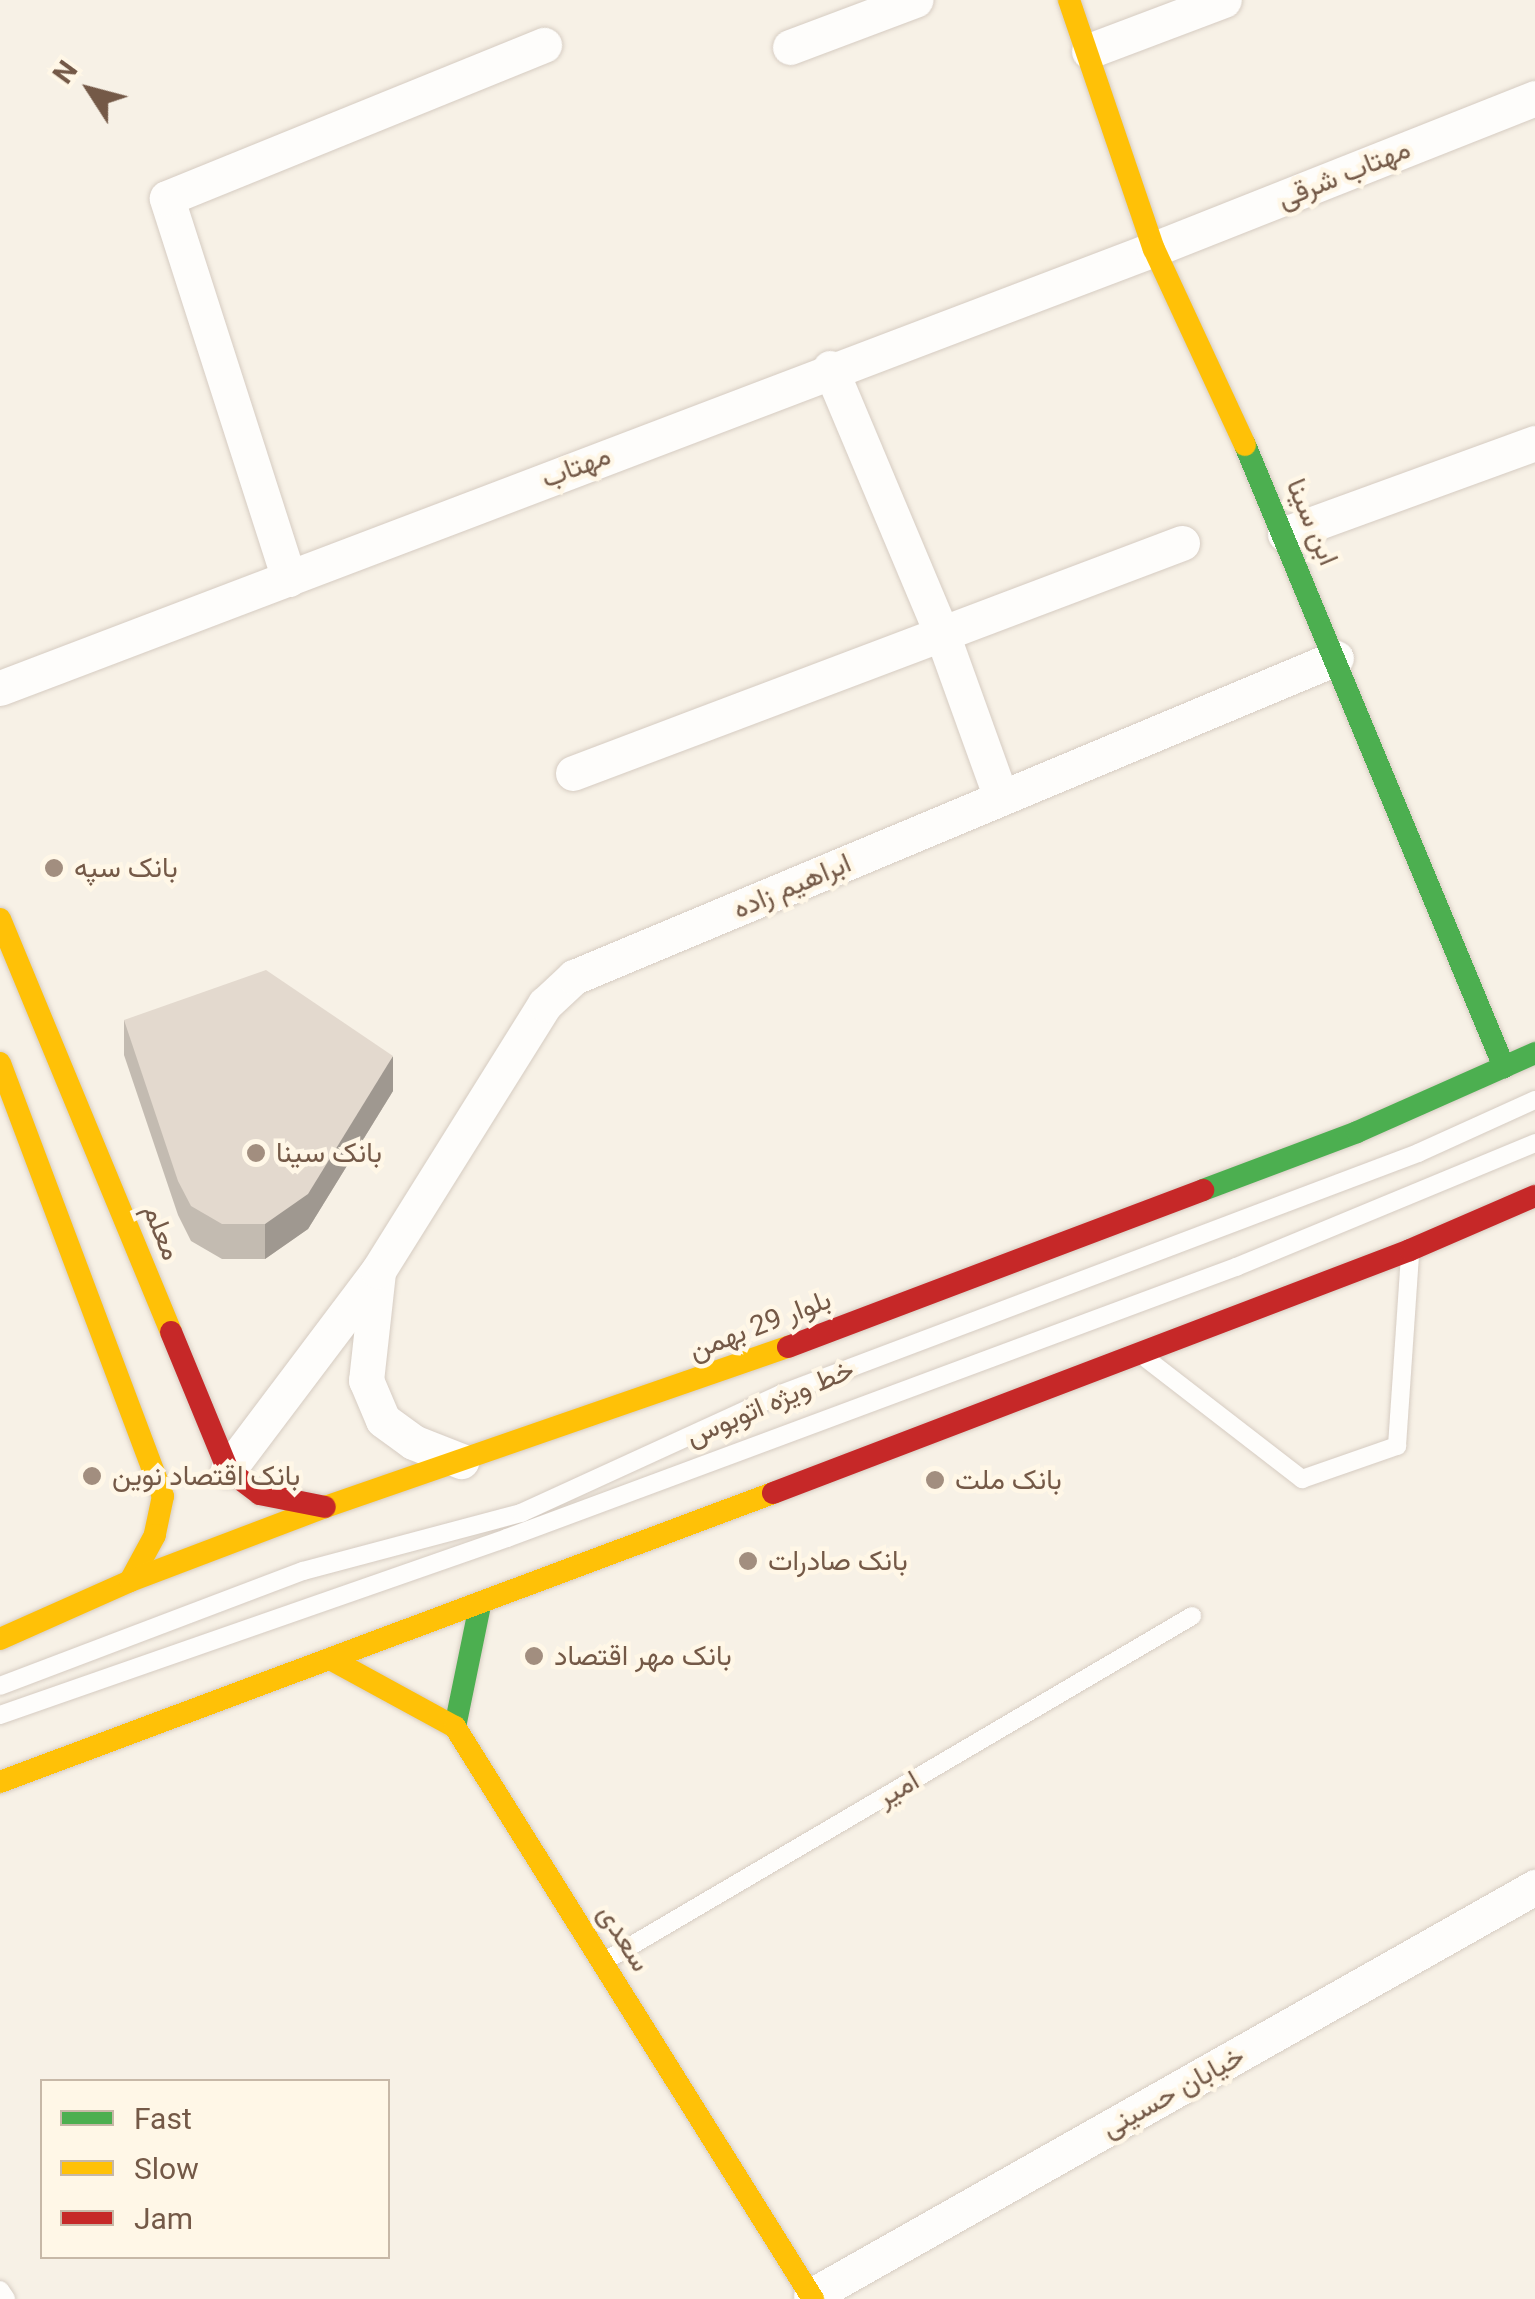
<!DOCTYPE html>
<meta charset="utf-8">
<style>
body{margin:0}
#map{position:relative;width:1535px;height:2299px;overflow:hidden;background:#f7f1e6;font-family:Roboto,Vazirmatn,sans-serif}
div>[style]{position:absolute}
.roads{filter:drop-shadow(0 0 2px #d6ccc2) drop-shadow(0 0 2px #d6ccc2)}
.lane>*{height:18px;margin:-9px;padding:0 9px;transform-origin:9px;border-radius:9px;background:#fefdfb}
.street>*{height:35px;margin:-17.5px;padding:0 17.5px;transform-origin:17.5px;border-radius:17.5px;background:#fefdfb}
.fast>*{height:22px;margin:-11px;padding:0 11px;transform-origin:11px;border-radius:11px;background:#4caf50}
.slow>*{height:22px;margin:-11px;padding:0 11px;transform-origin:11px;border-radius:11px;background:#ffc107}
.jam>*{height:22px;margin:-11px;padding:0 11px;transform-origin:11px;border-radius:11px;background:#c62828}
.wall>*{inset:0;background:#c3bbb1}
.shaded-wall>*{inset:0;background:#9f9890}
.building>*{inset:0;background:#e3d9ce}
.dots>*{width:28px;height:28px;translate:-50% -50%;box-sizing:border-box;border:5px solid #fff7e7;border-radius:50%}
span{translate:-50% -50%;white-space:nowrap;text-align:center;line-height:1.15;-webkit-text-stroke:9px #fff7e7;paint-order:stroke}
.street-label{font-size:28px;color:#745947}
.poi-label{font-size:28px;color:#745947}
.left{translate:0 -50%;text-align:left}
.legend{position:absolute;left:40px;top:2079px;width:350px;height:180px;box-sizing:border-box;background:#fff7e7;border:2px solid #c7b8a7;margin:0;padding:12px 18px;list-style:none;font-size:30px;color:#745947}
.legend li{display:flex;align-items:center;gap:20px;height:50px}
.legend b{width:50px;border:2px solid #c7b8a7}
.north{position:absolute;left:40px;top:40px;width:100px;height:100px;-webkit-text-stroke:8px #fff7e7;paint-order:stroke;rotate:306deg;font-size:28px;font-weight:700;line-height:40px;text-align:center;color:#745947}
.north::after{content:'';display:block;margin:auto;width:35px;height:45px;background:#745947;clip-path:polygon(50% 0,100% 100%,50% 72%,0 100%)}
</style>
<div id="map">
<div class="roads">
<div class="lane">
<i style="left:1148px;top:1360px;width:195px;rotate:37.7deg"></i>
<i style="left:1302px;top:1479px;width:101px;rotate:-19.2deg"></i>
<i style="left:1397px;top:1446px;width:189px;rotate:-86.1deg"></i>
<i style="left:0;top:1686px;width:324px;rotate:-20.8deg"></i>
<i style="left:303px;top:1571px;width:226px;rotate:-14.9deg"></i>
<i style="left:521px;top:1513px;width:286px;rotate:-24.6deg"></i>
<i style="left:781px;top:1394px;width:681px;rotate:-20.72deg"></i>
<i style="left:1418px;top:1153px;width:128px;rotate:-24.4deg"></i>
<i style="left:0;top:1715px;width:537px;rotate:-19.24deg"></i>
<i style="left:507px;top:1538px;width:778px;rotate:-20.39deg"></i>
<i style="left:1236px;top:1267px;width:324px;rotate:-22.5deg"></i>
<i style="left:605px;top:1961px;width:681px;rotate:-30.44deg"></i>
<i style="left:0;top:2290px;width:11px;rotate:56deg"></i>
</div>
<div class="street">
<i style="left:790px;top:47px;width:134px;rotate:-20.6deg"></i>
<i style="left:1089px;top:51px;width:144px;rotate:-20.7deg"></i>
<i style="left:830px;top:368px;width:289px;rotate:67.2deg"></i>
<i style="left:942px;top:634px;width:174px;rotate:70.2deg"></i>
<i style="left:1285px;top:534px;width:266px;rotate:-20deg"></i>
<i style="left:289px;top:579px;width:400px;rotate:-107.8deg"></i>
<i style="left:167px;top:198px;width:407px;rotate:-22.1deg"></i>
<i style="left:0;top:688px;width:1235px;rotate:-20.83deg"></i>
<i style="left:1154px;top:249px;width:410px;rotate:-21.6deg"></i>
<i style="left:573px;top:773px;width:651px;rotate:-20.69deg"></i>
<i style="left:378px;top:1272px;width:109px;rotate:96.3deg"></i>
<i style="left:366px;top:1380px;width:43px;rotate:67deg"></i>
<i style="left:383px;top:1420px;width:37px;rotate:36deg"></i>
<i style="left:413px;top:1442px;width:52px;rotate:21.6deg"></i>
<i style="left:228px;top:1470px;width:249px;rotate:-53deg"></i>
<i style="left:378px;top:1271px;width:315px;rotate:-58deg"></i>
<i style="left:545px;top:1004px;width:40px;rotate:-43deg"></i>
<i style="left:574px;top:977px;width:826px;rotate:-22.72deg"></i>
<i style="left:811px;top:2296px;width:832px;rotate:-29.46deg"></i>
</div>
<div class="fast">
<i style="left:1245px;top:445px;width:674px;rotate:67.39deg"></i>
<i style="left:1203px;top:1190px;width:165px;rotate:-20.6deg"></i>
<i style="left:1357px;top:1132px;width:195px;rotate:-23.9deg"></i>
<i style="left:455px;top:1727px;width:125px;rotate:-78.4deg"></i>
</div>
<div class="slow">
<i style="left:1069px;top:0;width:263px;rotate:71.2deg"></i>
<i style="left:1154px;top:249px;width:216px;rotate:65.1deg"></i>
<i style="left:0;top:919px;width:447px;rotate:67.5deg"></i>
<i style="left:0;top:1063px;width:463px;rotate:69.4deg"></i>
<i style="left:163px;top:1496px;width:40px;rotate:102deg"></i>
<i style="left:155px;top:1535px;width:52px;rotate:118.5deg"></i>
<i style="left:0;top:1639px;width:142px;rotate:-24deg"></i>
<i style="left:130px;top:1581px;width:209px;rotate:-20.8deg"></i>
<i style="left:325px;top:1507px;width:490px;rotate:-19.1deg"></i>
<i style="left:334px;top:1661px;width:138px;rotate:28.6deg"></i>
<i style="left:455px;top:1727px;width:675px;rotate:57.96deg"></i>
<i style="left:0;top:1782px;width:825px;rotate:-20.5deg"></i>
</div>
<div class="jam">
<i style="left:171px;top:1332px;width:149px;rotate:67.6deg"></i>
<i style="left:228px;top:1470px;width:40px;rotate:37deg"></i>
<i style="left:260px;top:1494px;width:66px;rotate:11.3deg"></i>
<i style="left:788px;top:1347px;width:444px;rotate:-20.7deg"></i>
<i style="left:773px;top:1493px;width:682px;rotate:-20.88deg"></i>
<i style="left:1410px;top:1250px;width:136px;rotate:-23.4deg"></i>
</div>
</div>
<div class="wall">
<i style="clip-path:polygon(124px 1020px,393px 1091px,308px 1229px,265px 1259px,222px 1259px,191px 1241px,178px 1215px,124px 1055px)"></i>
</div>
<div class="shaded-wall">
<i style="clip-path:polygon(393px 1056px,393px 1091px,308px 1229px,265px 1259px,265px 1224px)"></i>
</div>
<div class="building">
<i style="clip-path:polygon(266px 970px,393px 1056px,308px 1194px,265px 1224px,222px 1224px,191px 1206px,178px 1181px,124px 1020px)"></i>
</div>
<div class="dots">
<i style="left:54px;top:868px;background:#a28e7f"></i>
<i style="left:256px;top:1153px;background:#a28e7f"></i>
<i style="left:92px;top:1476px;background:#a28e7f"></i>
<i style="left:935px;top:1480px;background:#a28e7f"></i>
<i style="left:748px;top:1561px;background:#a28e7f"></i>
<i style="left:534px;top:1656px;background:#a28e7f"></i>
</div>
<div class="street-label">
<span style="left:1344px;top:174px;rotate:-22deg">مهتاب شرقی</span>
<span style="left:576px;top:467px;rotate:-21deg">مهتاب</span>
<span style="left:1312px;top:522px;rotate:67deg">ابن سینا</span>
<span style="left:792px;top:886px;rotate:-23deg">ابراهیم زاده</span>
<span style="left:162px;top:1232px;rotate:68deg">معلم</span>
<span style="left:760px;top:1325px;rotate:-21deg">بلوار 29 بهمن</span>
<span style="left:770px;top:1403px;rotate:-23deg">خط ویژه اتوبوس</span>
<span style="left:898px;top:1789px;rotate:-30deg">امیر</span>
<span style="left:624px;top:1938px;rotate:58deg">سعدی</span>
<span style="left:1173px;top:2092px;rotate:-29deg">خیابان حسینی</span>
</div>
<div class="poi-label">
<span class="left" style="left:74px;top:868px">بانک سپه</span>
<span class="left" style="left:276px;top:1153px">بانک سینا</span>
<span class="left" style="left:112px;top:1476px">بانک اقتصاد نوین</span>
<span class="left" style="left:955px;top:1480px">بانک ملت</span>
<span class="left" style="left:768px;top:1561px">بانک صادرات</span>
<span class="left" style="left:554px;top:1656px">بانک مهر اقتصاد</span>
</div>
<ul class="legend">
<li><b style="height:12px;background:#4caf50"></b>Fast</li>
<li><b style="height:12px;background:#ffc107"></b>Slow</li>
<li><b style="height:12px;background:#c62828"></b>Jam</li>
</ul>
<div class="north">N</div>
</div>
